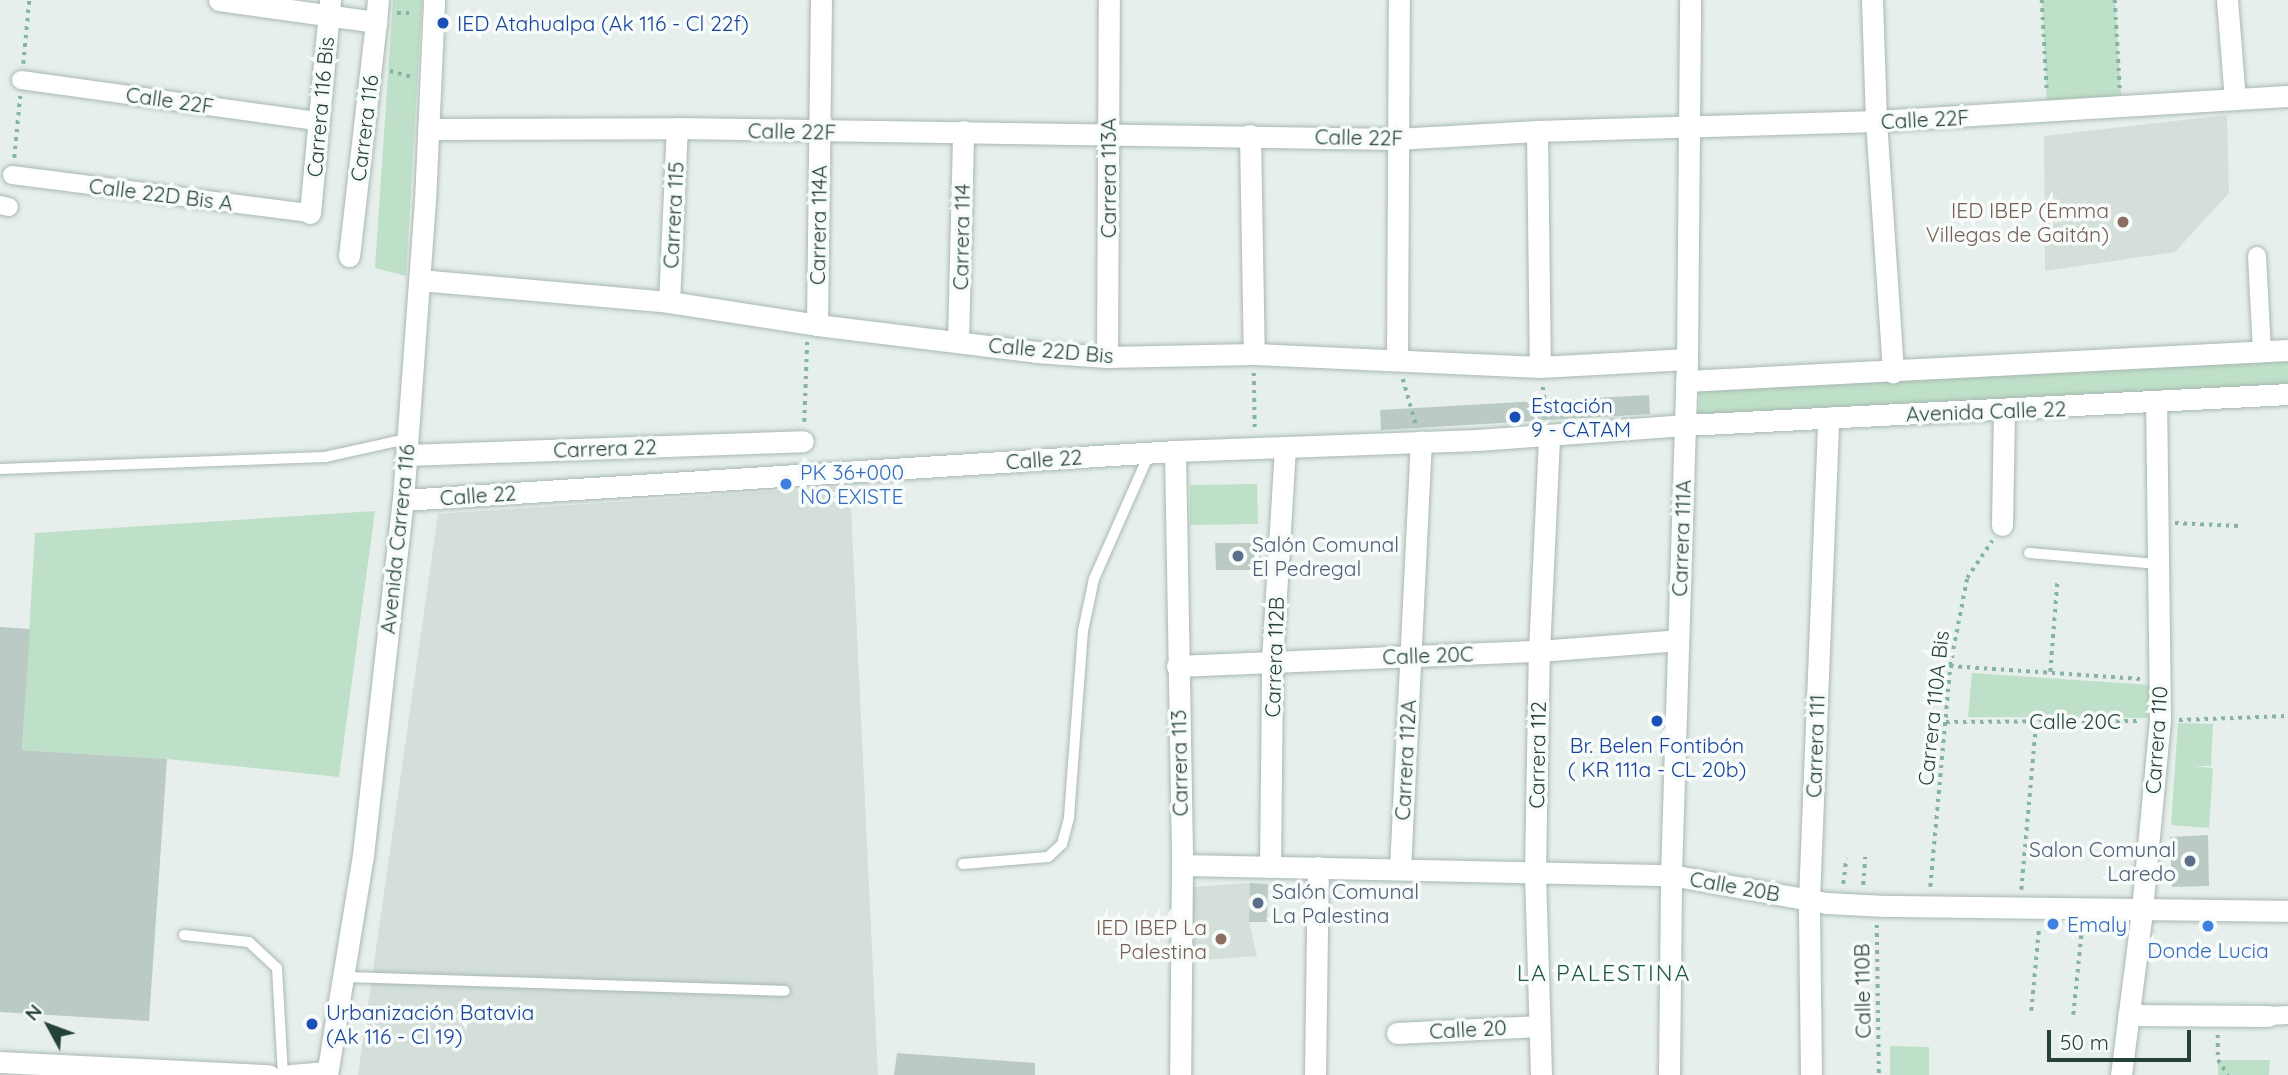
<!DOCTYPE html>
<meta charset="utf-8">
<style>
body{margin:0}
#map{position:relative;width:2288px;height:1075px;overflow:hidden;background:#e6efeb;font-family:Quicksand,sans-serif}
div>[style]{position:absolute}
.built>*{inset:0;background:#d4dfda}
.green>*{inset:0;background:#bfe0c8}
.building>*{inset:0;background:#bbcac4}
.path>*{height:3.5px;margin-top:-1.75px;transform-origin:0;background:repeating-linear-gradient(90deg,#86b3a5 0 3.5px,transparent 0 8.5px)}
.roads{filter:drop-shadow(0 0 2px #a8b8b2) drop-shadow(0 0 2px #a8b8b2)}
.service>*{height:10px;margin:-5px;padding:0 5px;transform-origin:5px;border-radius:5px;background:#fff}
.pedestrian>*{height:18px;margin:-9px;padding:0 9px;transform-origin:9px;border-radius:9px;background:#fff}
.minor>*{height:21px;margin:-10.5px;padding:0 10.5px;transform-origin:10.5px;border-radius:10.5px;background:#fff}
.tertiary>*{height:21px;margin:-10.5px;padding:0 10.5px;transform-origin:10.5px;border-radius:10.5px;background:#fff}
.dots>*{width:19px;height:19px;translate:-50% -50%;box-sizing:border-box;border:4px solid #f7fbf9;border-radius:50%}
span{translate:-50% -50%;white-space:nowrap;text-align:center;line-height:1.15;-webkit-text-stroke:7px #f7fbf9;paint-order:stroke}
.transit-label{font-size:21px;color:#164399}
.left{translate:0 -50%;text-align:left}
.street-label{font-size:21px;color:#24423a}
.education-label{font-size:21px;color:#785e54}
.right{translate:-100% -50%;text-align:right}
.shop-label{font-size:21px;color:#366cbe}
.service-label{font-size:21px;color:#4e5e75}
.neighbourhood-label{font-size:23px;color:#1f5548;letter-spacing:2px}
.north{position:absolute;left:14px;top:991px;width:70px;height:70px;-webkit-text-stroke:5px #f7fbf9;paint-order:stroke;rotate:311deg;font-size:19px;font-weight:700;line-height:28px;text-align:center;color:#24423a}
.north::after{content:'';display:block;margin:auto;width:24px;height:32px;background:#24423a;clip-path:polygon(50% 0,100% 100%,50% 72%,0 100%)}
.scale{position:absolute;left:2047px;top:1030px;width:144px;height:32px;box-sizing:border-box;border:4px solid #24423a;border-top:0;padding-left:9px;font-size:21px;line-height:24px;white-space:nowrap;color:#24423a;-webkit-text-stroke:5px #f7fbf9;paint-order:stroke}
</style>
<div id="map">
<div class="built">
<i style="clip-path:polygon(2227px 115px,2229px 193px,2175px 252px,2045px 271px,2044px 136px)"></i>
<i style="clip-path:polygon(850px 486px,878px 1075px,358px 1075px,438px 514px)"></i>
<i style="clip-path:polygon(1250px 883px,1249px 922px,1257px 956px,1190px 961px,1192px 887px)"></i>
</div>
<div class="green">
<i style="clip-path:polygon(393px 0,422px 0,406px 276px,375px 268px)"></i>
<i style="clip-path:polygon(2042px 0,2115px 0,2121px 96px,2047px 102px)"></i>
<i style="clip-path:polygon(2288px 358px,2288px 387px,1699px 416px,1700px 390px)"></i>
<i style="clip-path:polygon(1257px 484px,1258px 524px,1190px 525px,1190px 485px)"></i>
<i style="clip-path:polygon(375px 511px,339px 777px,167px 759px,22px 750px,35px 533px)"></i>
<i style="clip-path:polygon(1972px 673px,2150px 685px,2148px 718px,1968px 717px)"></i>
<i style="clip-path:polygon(2178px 723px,2213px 724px,2211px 766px,2193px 766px,2213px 768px,2209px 828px,2171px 825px)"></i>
<i style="clip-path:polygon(1890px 1046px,1929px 1047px,1929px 1075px,1890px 1075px)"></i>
<i style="clip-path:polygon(2218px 1060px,2270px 1060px,2269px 1075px,2218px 1075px)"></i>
</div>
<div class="building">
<i style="clip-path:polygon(1649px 395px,1650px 414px,1381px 430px,1380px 410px)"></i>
<i style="clip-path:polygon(1215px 543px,1261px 543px,1260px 570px,1216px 570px)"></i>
<i style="clip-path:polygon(0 627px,30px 629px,22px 750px,167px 759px,149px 1021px,0 1012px)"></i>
<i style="clip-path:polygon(2208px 835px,2209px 886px,2172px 887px,2170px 837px)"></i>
<i style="clip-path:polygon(1250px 883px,1268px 884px,1267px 922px,1249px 922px)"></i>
<i style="clip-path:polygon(897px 1053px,1035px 1063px,1035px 1075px,894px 1075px)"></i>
</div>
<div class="path">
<i style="left:2042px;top:0;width:93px;rotate:86.9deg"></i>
<i style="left:2115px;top:0;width:89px;rotate:86.8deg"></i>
<i style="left:397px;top:13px;width:16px"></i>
<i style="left:23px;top:64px;width:64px;rotate:-84.6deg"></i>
<i style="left:390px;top:71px;width:24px;rotate:15deg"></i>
<i style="left:14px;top:158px;width:62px;rotate:-84.5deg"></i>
<i style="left:1254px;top:373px;width:56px;rotate:89deg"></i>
<i style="left:1403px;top:379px;width:48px;rotate:74.2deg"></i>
<i style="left:1543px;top:387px;width:30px;rotate:82deg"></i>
<i style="left:804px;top:422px;width:80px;rotate:-87.9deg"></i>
<i style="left:2175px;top:523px;width:64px;rotate:2.7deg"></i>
<i style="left:1950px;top:666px;width:191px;rotate:3.9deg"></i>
<i style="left:2050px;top:672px;width:89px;rotate:-85.5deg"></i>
<i style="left:2179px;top:720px;width:109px;rotate:-2.1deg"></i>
<i style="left:1946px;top:722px;width:194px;rotate:-0.3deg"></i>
<i style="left:1843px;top:884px;width:26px;rotate:-83deg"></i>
<i style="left:1863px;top:885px;width:28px;rotate:-86deg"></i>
<i style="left:1930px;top:887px;width:222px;rotate:-84.8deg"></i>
<i style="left:1950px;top:666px;width:90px;rotate:-79.1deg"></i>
<i style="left:1967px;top:578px;width:45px;rotate:-56deg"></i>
<i style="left:2021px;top:890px;width:170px;rotate:-84.9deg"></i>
<i style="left:1877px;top:925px;width:150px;rotate:89.2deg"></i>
<i style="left:2031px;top:1011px;width:85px;rotate:-84.6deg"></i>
<i style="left:2073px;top:1015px;width:89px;rotate:-84.2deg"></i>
<i style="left:2218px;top:1035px;width:25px;rotate:90deg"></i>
<i style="left:2218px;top:1060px;width:18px;rotate:56deg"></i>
</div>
<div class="roads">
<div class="service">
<i style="left:0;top:469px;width:325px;rotate:-2.1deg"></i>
<i style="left:325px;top:457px;width:84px;rotate:-12.4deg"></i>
<i style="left:2029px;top:553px;width:128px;rotate:4.9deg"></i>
<i style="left:963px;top:864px;width:85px;rotate:-4.7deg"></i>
<i style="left:1048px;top:857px;width:19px;rotate:-43deg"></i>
<i style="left:1062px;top:844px;width:28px;rotate:-75deg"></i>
<i style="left:1069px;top:817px;width:187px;rotate:-85.7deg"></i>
<i style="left:1083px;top:631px;width:53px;rotate:-78.1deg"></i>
<i style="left:1094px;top:579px;width:139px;rotate:-66.2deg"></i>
<i style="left:184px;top:935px;width:65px;rotate:6.1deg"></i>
<i style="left:249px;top:942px;width:38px;rotate:43deg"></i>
<i style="left:277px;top:968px;width:107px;rotate:86.8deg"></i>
<i style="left:343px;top:977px;width:442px;rotate:1.8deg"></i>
</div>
<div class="pedestrian">
<i style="left:21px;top:80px;width:300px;rotate:7.9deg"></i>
<i style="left:12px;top:175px;width:300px;rotate:7.3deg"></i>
<i style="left:0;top:205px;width:9px;rotate:13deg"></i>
<i style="left:2257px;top:256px;width:95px;rotate:87deg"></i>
<i style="left:2268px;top:1016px;width:20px;rotate:-3deg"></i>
</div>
<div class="minor">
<i style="left:1872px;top:0;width:121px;rotate:88.1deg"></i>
<i style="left:1876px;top:121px;width:252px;rotate:86.1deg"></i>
<i style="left:2227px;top:0;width:99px;rotate:85.4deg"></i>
<i style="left:428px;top:129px;width:249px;rotate:-0.2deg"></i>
<i style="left:677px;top:128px;width:720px;rotate:0.88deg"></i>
<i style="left:1397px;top:139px;width:140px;rotate:-3.3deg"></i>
<i style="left:1537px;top:131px;width:339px;rotate:-1.7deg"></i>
<i style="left:1876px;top:121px;width:413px;rotate:-3.5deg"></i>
<i style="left:1537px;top:131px;width:236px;rotate:89.3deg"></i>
<i style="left:1250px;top:135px;width:219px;rotate:89deg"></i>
<i style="left:310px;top:213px;width:214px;rotate:-84.6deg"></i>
<i style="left:349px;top:256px;width:236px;rotate:-83.4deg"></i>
<i style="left:669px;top:302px;width:174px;rotate:-87.4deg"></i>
<i style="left:817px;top:325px;width:325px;rotate:-89.3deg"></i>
<i style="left:958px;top:342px;width:211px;rotate:-88.6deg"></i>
<i style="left:1107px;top:357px;width:357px;rotate:-89.7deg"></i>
<i style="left:1397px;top:360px;width:360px;rotate:-89.7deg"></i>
<i style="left:1175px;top:451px;width:414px;rotate:89deg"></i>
<i style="left:1182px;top:865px;width:210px;rotate:90.5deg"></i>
<i style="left:407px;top:455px;width:396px;rotate:-2deg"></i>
<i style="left:403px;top:500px;width:774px;rotate:-3.63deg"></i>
<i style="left:1175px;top:451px;width:302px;rotate:-2.1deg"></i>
<i style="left:1477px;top:440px;width:209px;rotate:-4.1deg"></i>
<i style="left:2002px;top:525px;width:115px;rotate:-89deg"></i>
<i style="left:1177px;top:666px;width:362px;rotate:-2.4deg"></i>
<i style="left:1539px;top:651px;width:139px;rotate:-4.5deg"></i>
<i style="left:1182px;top:865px;width:489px;rotate:1.2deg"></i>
<i style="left:1671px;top:875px;width:158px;rotate:10.2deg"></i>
<i style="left:1827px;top:903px;width:58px;rotate:3deg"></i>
<i style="left:1885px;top:906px;width:403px;rotate:0.7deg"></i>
<i style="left:1270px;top:867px;width:207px;rotate:-89.4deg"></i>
<i style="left:1272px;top:660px;width:212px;rotate:-86.5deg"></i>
<i style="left:1400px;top:869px;width:428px;rotate:-87.2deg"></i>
<i style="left:2128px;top:1015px;width:140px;rotate:0.4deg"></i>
<i style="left:1397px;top:1033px;width:142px;rotate:-2.8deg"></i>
<i style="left:0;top:1062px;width:269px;rotate:2.8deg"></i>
<i style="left:291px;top:1075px;width:36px;rotate:-5deg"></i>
<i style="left:1315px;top:1075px;width:208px;rotate:-89.2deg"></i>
<i style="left:1541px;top:1075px;width:203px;rotate:-91.7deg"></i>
<i style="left:1535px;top:872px;width:221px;rotate:-89deg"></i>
<i style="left:1539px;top:651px;width:216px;rotate:-87.3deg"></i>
<i style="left:1811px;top:1075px;width:176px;rotate:-90.7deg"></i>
<i style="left:1809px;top:899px;width:482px;rotate:-87.7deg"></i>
<i style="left:2121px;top:1075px;width:166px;rotate:-82.7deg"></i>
<i style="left:2142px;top:910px;width:190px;rotate:-84.6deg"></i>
<i style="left:2160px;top:721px;width:318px;rotate:-90.7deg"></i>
</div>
<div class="tertiary">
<i style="left:219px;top:0;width:159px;rotate:8deg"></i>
<i style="left:376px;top:22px;width:22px;rotate:-85deg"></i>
<i style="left:419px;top:280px;width:251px;rotate:5deg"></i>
<i style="left:669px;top:302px;width:150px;rotate:8.8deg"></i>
<i style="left:817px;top:325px;width:221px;rotate:7deg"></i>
<i style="left:1036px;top:352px;width:71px;rotate:4deg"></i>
<i style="left:1107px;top:357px;width:147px;rotate:-1.2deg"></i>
<i style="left:1254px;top:354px;width:286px;rotate:2.6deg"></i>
<i style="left:1540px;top:367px;width:147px;rotate:-3.1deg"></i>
<i style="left:1686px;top:381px;width:603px;rotate:-2.95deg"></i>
<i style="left:1685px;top:425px;width:604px;rotate:-2.94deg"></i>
<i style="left:327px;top:1075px;width:223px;rotate:-80.7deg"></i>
<i style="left:363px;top:855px;width:357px;rotate:-83.6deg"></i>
<i style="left:403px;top:500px;width:300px;rotate:-85.8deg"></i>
<i style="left:425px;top:201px;width:201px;rotate:-87.4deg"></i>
<i style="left:1669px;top:1075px;width:200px;rotate:-89.4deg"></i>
<i style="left:1671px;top:875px;width:516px;rotate:-88.22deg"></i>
<i style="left:1687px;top:359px;width:359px;rotate:-89.5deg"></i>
</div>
</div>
<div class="dots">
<i style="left:443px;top:23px;background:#1a4fb4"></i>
<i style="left:2123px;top:222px;background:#8d6e63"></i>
<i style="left:1515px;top:417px;background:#1a4fb4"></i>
<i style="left:786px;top:484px;background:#3f7fe0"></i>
<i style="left:1238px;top:556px;background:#5c6f8a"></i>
<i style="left:1657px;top:721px;background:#1a4fb4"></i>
<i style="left:2190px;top:861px;background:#5c6f8a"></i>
<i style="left:1258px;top:903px;background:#5c6f8a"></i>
<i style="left:2053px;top:924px;background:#3f7fe0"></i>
<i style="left:2208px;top:926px;background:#3f7fe0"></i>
<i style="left:1221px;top:939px;background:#8d6e63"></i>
<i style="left:312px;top:1024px;background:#1a4fb4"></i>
</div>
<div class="transit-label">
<span class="left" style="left:457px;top:23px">IED Atahualpa (Ak 116 - Cl 22f)</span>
<span class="left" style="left:1531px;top:417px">Estación<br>9 - CATAM</span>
<span style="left:1657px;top:757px">Br. Belen Fontibón<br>( KR 111a - CL 20b)</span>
<span class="left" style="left:326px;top:1024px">Urbanización Batavia<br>(Ak 116 - Cl 19)</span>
</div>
<div class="street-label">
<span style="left:170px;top:100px;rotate:8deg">Calle 22F</span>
<span style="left:320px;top:107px;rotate:-85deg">Carrera 116 Bis</span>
<span style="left:1925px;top:119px;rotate:-3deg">Calle 22F</span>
<span style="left:364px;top:128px;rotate:-83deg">Carrera 116</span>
<span style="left:792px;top:131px;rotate:1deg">Calle 22F</span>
<span style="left:1359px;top:137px;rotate:1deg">Calle 22F</span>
<span style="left:1108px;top:178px;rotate:-90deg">Carrera 113A</span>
<span style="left:161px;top:194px;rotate:7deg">Calle 22D Bis A</span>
<span style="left:673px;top:215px;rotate:-87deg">Carrera 115</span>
<span style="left:818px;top:225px;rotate:-89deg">Carrera 114A</span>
<span style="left:961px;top:237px;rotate:-89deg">Carrera 114</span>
<span style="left:1051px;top:350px;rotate:5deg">Calle 22D Bis</span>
<span style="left:1986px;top:411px;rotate:-2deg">Avenida Calle 22</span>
<span style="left:605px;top:448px;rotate:-2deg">Carrera 22</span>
<span style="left:1044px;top:459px;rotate:-4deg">Calle 22</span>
<span style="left:478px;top:495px;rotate:-4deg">Calle 22</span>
<span style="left:1681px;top:538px;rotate:-88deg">Carrera 111A</span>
<span style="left:397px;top:539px;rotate:-84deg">Avenida Carrera 116</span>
<span style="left:1428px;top:655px;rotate:-2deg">Calle 20C</span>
<span style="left:1274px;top:657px;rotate:-88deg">Carrera 112B</span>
<span style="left:1933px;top:708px;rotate:-84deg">Carrera 110A Bis</span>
<span style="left:2075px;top:721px">Calle 20C</span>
<span style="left:2156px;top:740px;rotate:-86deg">Carrera 110</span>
<span style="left:1815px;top:746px;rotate:-88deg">Carrera 111</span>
<span style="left:1537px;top:755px;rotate:-89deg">Carrera 112</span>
<span style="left:1405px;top:760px;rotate:-87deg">Carrera 112A</span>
<span style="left:1179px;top:763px;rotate:-91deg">Carrera 113</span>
<span style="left:1735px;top:886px;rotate:10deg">Calle 20B</span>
<span style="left:1862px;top:991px;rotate:-91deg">Calle 110B</span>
<span style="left:1468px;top:1029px;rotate:-3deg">Calle 20</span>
</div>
<div class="education-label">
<span class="right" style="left:2109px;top:222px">IED IBEP (Emma<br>Villegas de Gaitán)</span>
<span class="right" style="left:1207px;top:939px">IED IBEP La<br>Palestina</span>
</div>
<div class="shop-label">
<span class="left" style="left:800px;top:484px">PK 36+000<br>NO EXISTE</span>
<span class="left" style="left:2067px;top:924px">Emaly</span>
<span style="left:2208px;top:950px">Donde Lucia</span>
</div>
<div class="service-label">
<span class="left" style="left:1252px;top:556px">Salón Comunal<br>El Pedregal</span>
<span class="right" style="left:2176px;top:861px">Salon Comunal<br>Laredo</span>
<span class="left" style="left:1272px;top:903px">Salón Comunal<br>La Palestina</span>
</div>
<div class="neighbourhood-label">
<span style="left:1604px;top:973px">LA PALESTINA</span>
</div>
<div class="north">N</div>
<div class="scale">50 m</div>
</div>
